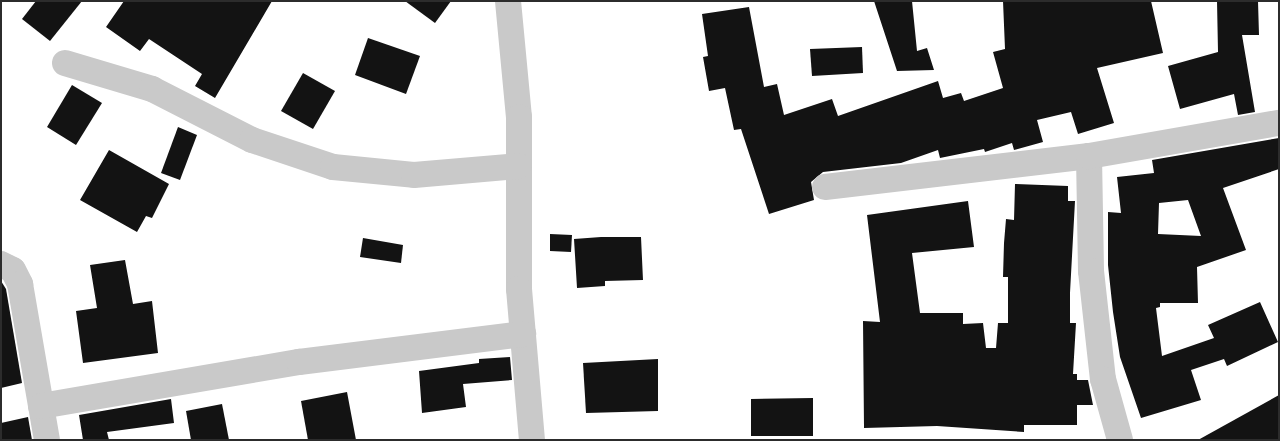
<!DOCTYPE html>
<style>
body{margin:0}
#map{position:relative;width:1280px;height:441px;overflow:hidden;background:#fff;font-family:"Work Sans",sans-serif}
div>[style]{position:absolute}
.building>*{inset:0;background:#131313}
.minor>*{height:26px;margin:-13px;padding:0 13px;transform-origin:13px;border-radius:13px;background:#c9c9c9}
span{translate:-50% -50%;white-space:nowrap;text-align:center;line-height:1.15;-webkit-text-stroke:5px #fff;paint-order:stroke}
.frame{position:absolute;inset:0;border:2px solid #2c2c2c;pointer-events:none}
</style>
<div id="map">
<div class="building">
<i style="clip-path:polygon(36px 1px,82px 1px,50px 41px,22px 19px)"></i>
<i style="clip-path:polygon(124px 1px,272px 1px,215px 98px,195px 86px,202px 74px,149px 39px,140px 51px,106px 27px)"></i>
<i style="clip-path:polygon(405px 1px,451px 1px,435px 23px)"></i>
<i style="clip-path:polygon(874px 1px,912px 1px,917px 51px,927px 48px,934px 70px,897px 71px)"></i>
<i style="clip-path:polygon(1003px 1px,1151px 1px,1163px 53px,1097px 68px,1114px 123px,1078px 134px,1071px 112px,1037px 120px,1043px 142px,1014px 150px,1012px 143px,985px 152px,984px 149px,940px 158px,938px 150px,901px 163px,823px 172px,811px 182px,814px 200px,769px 214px,741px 129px,734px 130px,725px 88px,709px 91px,703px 57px,708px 56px,702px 14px,749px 7px,764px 87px,777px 84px,784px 115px,832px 99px,838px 116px,938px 81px,943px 98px,961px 93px,964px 101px,1003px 88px,993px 52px,1005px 49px)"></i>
<i style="clip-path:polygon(1217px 1px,1258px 1px,1259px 35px,1242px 35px,1255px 112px,1238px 115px,1234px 94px,1180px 109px,1168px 66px,1218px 52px)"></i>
<i style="clip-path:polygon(368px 38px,420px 56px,406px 94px,355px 75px)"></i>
<i style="clip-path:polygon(862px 47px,863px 73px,812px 76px,810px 49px)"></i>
<i style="clip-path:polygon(303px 73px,335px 91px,313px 129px,281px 111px)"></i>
<i style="clip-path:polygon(72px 85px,102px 103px,76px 145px,47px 127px)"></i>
<i style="clip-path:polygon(178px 127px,197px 135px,180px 180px,161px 173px)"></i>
<i style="clip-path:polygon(evenodd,1279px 138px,1279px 169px,1223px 188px,1246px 250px,1197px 267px,1198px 303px,1160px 303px,1160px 307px,1156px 308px,1162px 356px,1214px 338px,1208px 325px,1260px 302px,1278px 342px,1227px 366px,1224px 359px,1191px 370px,1201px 400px,1141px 418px,1120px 357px,1113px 312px,1108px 265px,1108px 212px,1121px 213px,1117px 177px,1154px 173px,1152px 160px,1279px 138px,1188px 200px,1201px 236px,1158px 234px,1159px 203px,1188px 200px)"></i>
<i style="clip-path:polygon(109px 150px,169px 184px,152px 218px,146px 216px,137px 232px,80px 200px)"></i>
<i style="clip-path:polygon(1015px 184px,1068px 186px,1068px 201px,1075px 201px,1070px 293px,1070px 323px,1076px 323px,1073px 374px,1077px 374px,1077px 380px,1088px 380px,1093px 405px,1077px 405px,1077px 425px,1024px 425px,1024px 432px,937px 426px,864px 428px,863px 321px,880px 322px,867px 215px,968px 201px,974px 247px,912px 253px,920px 313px,963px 313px,963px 324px,983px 323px,986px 348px,996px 348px,998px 323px,1008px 323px,1008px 277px,1003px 277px,1004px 243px,1006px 219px,1014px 220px)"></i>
<i style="clip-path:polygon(550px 234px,572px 235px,571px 252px,550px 251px)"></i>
<i style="clip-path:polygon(601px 237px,641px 237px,643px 280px,605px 281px,605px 286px,577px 288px,574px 239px)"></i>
<i style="clip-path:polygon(363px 238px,403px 245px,401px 263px,360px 257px)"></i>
<i style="clip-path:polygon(125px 260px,133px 304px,152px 301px,158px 353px,83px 363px,76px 311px,97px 308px,90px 265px)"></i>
<i style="clip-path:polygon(1px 281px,6px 289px,22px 383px,1px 388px)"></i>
<i style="clip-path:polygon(510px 357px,512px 380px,463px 384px,466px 407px,422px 413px,419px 371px,479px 363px,479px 359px)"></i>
<i style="clip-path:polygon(658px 359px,658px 411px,586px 413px,583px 363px)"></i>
<i style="clip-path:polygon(347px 392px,356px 440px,308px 440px,301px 401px)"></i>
<i style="clip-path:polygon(1279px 395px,1279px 440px,1198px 440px)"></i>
<i style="clip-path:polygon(813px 398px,813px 436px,751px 436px,751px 399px)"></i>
<i style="clip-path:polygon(171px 399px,174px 423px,107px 432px,109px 440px,83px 440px,79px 415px)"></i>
<i style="clip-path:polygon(222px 404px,229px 440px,191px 440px,186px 411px)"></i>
<i style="clip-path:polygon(28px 417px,32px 440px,1px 440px,1px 423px)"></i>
</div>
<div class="minor">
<i style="left:508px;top:1px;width:117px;rotate:84.6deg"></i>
<i style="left:519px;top:117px;width:172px;rotate:90deg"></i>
<i style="left:519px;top:289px;width:152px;rotate:85.1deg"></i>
<i style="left:65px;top:63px;width:91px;rotate:16.6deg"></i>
<i style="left:152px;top:89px;width:112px;rotate:27deg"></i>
<i style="left:252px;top:140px;width:85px;rotate:18.4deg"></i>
<i style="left:333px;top:167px;width:81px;rotate:5.6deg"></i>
<i style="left:414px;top:175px;width:105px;rotate:-4.9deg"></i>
<i style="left:1089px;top:156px;width:115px;rotate:89deg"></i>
<i style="left:1091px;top:271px;width:109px;rotate:83.7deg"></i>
<i style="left:1103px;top:379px;width:63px;rotate:74.4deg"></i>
<i style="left:825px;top:187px;width:266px;rotate:-6.7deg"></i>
<i style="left:1089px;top:156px;width:193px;rotate:-9.9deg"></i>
<i style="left:1px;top:264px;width:13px;rotate:27deg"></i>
<i style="left:13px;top:270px;width:16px;rotate:63deg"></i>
<i style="left:20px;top:284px;width:158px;rotate:80.2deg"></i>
<i style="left:41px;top:406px;width:262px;rotate:-9.7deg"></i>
<i style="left:299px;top:362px;width:226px;rotate:-7.1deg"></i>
</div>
<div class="frame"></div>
</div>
